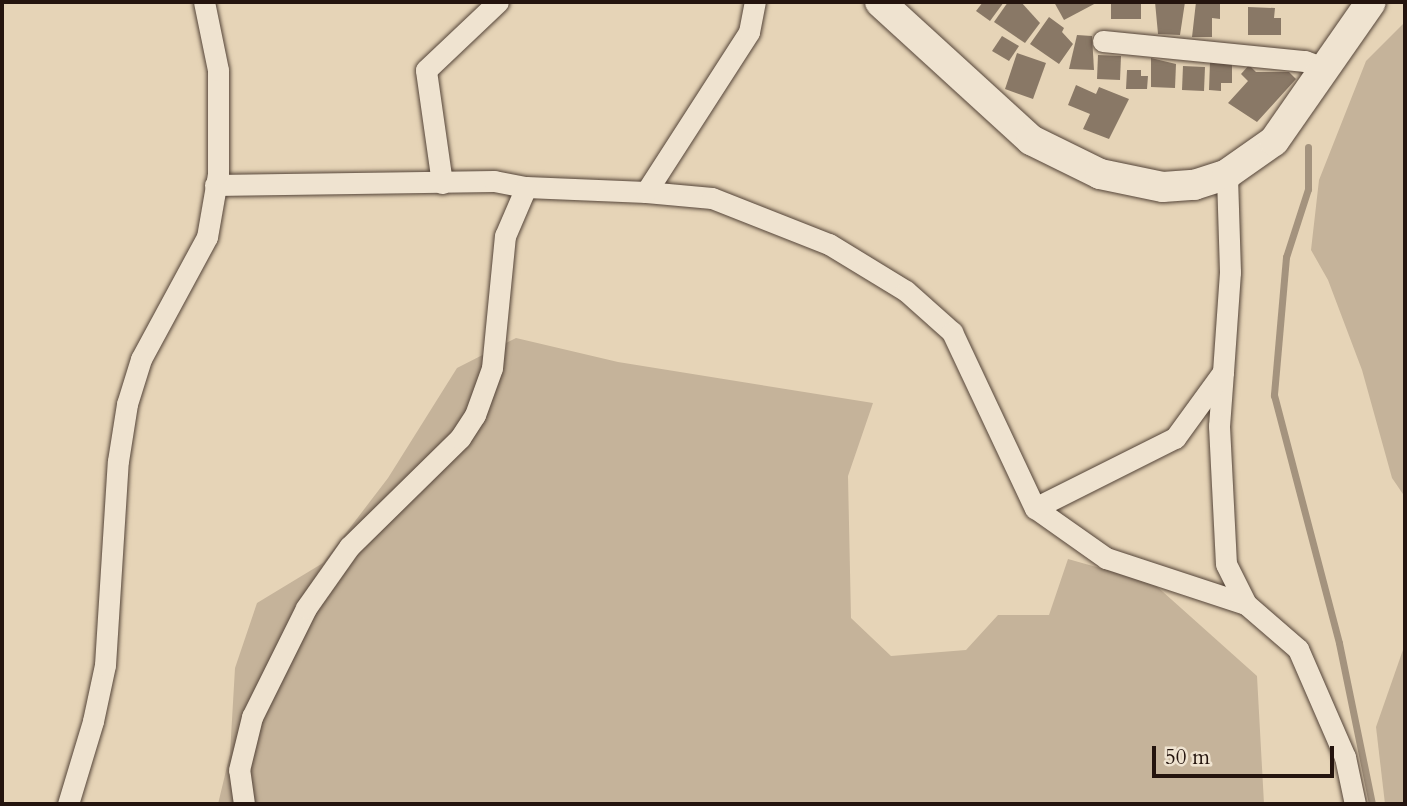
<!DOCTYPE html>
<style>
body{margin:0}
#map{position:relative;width:1407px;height:806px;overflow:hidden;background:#e6d4b7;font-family:Cardo,serif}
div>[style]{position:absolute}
.green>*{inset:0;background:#c5b39a}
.stream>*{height:7px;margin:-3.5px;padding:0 3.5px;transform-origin:3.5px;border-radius:3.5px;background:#a4937e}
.building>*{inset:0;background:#897866}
.roads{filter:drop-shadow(0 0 2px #544438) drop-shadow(0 0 2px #544438)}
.street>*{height:21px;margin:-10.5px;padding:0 10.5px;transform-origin:10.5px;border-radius:10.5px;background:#efe3d0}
.secondary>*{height:30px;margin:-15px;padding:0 15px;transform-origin:15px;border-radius:15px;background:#efe3d0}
span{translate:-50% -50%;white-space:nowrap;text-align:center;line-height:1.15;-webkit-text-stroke:5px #efe3d0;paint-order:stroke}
.frame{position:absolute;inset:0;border:4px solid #24140e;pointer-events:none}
.scale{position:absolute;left:1152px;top:746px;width:182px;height:32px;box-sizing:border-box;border:4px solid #24140e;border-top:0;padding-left:9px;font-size:21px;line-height:24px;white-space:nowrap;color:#24140e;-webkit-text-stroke:5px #efe3d0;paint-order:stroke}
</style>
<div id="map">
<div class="green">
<i style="clip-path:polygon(1405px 22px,1405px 497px,1392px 478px,1362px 370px,1328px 280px,1311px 250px,1319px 180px,1366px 61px)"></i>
<i style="clip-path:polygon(516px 338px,618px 362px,873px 403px,848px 476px,851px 618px,891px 656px,966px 650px,998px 615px,1049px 615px,1068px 559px,1153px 583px,1257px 676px,1264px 804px,218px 804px,230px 754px,235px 668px,257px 603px,323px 563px,388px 478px,457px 368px)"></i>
<i style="clip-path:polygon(1405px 644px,1405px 804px,1385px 804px,1376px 727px)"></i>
</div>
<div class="stream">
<i style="left:1308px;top:147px;width:42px;rotate:90deg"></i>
<i style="left:1308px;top:189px;width:71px;rotate:107.9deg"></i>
<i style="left:1286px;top:257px;width:139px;rotate:95deg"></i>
<i style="left:1274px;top:395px;width:256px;rotate:75.3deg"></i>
<i style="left:1339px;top:643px;width:164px;rotate:78.4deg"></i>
</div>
<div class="building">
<i style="clip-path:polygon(983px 2px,1004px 2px,990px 21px,976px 11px)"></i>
<i style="clip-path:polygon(1008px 2px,1021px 2px,1040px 23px,1025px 43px,994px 22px)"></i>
<i style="clip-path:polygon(1054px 2px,1098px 2px,1064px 20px)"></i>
<i style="clip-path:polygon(1111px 2px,1141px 2px,1141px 19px,1111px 19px)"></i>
<i style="clip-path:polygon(1155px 2px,1185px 2px,1180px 35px,1158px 34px)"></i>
<i style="clip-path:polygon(1196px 2px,1220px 2px,1220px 19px,1212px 18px,1212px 37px,1192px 37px)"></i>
<i style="clip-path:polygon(1248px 7px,1275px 8px,1274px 18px,1281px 18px,1281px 35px,1248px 35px)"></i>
<i style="clip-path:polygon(1049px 17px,1064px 28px,1062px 32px,1073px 44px,1059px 64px,1030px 44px)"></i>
<i style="clip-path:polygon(1077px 35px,1092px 36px,1094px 70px,1069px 69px)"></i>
<i style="clip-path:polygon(1002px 36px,1019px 46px,1009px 61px,992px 51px)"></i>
<i style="clip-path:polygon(1017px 53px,1046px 63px,1033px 99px,1005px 89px)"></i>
<i style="clip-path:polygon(1098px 55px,1121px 56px,1120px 80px,1097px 79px)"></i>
<i style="clip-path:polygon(1151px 58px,1176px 64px,1175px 88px,1151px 87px)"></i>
<i style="clip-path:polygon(1210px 62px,1232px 63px,1232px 83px,1221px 83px,1221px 91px,1209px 90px)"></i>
<i style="clip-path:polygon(1249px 65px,1256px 72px,1289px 72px,1296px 79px,1257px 122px,1228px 103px,1248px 81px,1241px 74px)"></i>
<i style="clip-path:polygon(1183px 66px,1205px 67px,1204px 91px,1182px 90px)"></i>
<i style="clip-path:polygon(1127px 70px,1141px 70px,1141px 76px,1148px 76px,1147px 89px,1126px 89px)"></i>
<i style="clip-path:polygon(1076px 85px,1096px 94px,1099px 87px,1129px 99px,1109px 139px,1083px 129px,1090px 114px,1068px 105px)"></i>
</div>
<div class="roads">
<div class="street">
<i style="left:1103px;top:41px;width:203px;rotate:5.7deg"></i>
<i style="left:1305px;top:61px;width:22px;rotate:21deg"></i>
<i style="left:442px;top:183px;width:114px;rotate:-98.1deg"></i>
<i style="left:426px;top:70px;width:99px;rotate:-43.4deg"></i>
<i style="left:215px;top:185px;width:279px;rotate:-0.8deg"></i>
<i style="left:494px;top:181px;width:33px;rotate:11deg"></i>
<i style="left:526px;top:187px;width:120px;rotate:2.4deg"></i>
<i style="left:646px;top:192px;width:66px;rotate:5.2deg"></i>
<i style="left:712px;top:198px;width:126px;rotate:21.5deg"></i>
<i style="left:829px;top:244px;width:90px;rotate:31.4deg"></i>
<i style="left:906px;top:291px;width:62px;rotate:41.7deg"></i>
<i style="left:952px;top:332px;width:195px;rotate:64.8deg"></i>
<i style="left:1035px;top:508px;width:87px;rotate:35.2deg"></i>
<i style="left:1106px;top:558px;width:147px;rotate:18.2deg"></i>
<i style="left:1246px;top:604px;width:69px;rotate:40.9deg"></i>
<i style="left:1298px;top:649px;width:118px;rotate:66.5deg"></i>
<i style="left:1345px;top:757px;width:48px;rotate:78deg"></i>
<i style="left:646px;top:192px;width:190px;rotate:-57.2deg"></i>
<i style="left:749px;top:32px;width:31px;rotate:-79deg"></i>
<i style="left:1223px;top:372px;width:54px;rotate:94.2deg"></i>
<i style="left:1219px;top:426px;width:138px;rotate:87.1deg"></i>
<i style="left:1226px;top:564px;width:45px;rotate:63.4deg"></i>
<i style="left:1035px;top:508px;width:157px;rotate:-26.6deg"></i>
<i style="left:1175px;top:438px;width:82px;rotate:-54deg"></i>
<i style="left:1223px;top:372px;width:100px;rotate:-86deg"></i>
<i style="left:1230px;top:272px;width:98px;rotate:-91.8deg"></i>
<i style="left:68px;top:804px;width:87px;rotate:-73.2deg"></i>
<i style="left:93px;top:721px;width:57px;rotate:-77.9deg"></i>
<i style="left:105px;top:665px;width:204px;rotate:-86.4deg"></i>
<i style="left:118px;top:461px;width:58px;rotate:-81deg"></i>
<i style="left:127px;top:404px;width:47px;rotate:-72.7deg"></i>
<i style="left:141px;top:359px;width:139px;rotate:-61.6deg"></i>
<i style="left:207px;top:237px;width:64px;rotate:-80.1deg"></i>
<i style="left:218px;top:174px;width:104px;rotate:-90deg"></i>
<i style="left:218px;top:70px;width:69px;rotate:-101.6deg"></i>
<i style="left:244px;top:804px;width:34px;rotate:-98deg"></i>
<i style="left:239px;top:770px;width:55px;rotate:-76.2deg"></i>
<i style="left:252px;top:717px;width:122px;rotate:-63.6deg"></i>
<i style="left:306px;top:608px;width:75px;rotate:-54.8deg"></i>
<i style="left:349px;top:547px;width:156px;rotate:-44.5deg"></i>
<i style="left:460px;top:438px;width:27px;rotate:-57deg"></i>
<i style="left:475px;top:415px;width:50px;rotate:-70.1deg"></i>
<i style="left:492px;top:368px;width:133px;rotate:-84.4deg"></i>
<i style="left:505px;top:236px;width:53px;rotate:-66.8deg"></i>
</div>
<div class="secondary">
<i style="left:880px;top:2px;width:205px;rotate:42.4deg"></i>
<i style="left:1031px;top:140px;width:77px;rotate:26.2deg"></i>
<i style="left:1100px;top:174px;width:64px;rotate:11.7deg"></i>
<i style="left:1163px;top:187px;width:31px;rotate:-4deg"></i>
<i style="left:1194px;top:185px;width:35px;rotate:-18deg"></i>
<i style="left:1227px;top:174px;width:57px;rotate:-35.1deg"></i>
<i style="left:1274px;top:141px;width:169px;rotate:-55.1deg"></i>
</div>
</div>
<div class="frame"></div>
<div class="scale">50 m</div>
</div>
